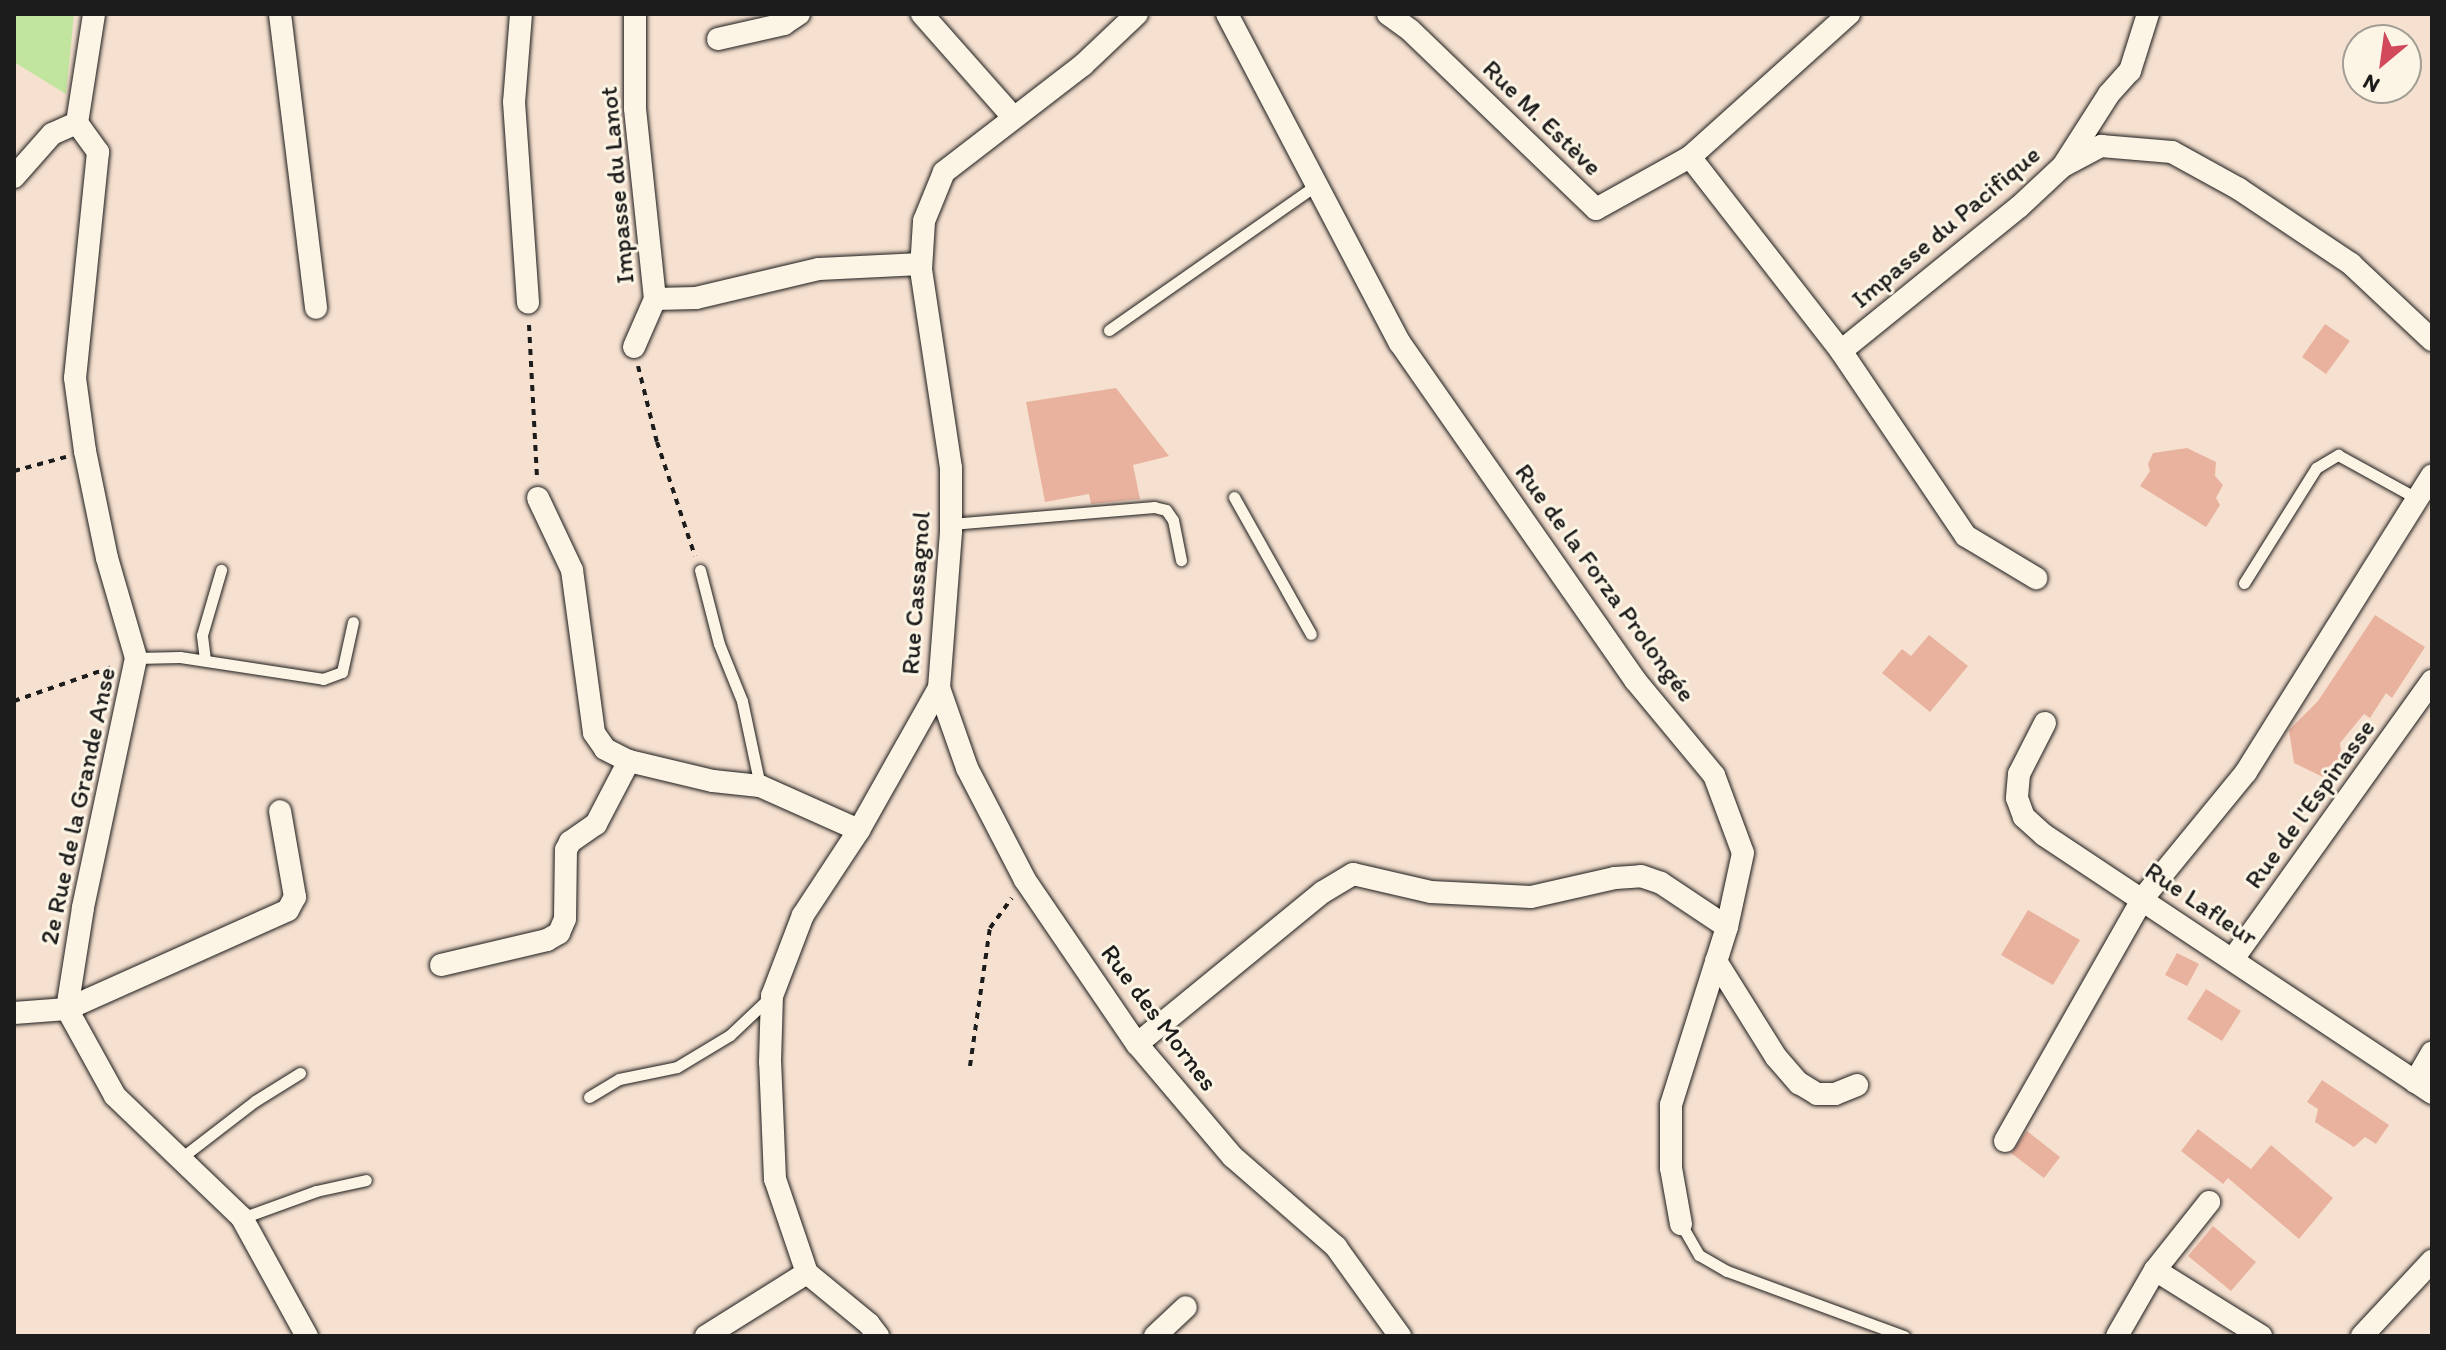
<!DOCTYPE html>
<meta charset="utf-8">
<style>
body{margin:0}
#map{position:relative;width:2446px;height:1350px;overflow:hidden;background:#f6e1d0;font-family:Itim,sans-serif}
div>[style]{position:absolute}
.green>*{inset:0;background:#c1e59f}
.building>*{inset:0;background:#e9b29e}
.path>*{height:4px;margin-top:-2px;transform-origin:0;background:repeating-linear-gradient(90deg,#1c1c1c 0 6px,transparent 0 12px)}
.roads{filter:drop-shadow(0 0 2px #1c1c1c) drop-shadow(0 0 2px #1c1c1c)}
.lane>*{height:11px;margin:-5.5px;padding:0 5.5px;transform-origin:5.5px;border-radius:5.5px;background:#fcf5e5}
.street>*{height:22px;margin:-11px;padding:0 11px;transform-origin:11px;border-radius:11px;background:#fcf5e5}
span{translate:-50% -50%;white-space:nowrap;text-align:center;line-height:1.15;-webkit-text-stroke:6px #fcf5e5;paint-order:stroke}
.street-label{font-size:26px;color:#1c1c1c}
.frame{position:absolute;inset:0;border:16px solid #1c1c1c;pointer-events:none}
.north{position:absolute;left:2342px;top:24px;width:80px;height:80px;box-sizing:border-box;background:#fcf5e5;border:2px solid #a29e95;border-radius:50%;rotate:209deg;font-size:22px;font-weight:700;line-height:32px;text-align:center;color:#1c1c1c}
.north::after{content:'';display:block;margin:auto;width:28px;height:36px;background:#d1495b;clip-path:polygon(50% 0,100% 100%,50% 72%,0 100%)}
</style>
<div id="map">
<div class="green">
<i style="clip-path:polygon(14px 14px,74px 14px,66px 94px,14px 62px)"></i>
</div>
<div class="building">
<i style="clip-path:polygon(2325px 324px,2350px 341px,2326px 374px,2302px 357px)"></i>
<i style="clip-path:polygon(1116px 388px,1169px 456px,1133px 465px,1140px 499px,1091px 504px,1089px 494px,1045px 502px,1026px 402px)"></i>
<i style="clip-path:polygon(2187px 448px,2216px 462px,2215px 476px,2223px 485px,2216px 498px,2220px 505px,2206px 527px,2140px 486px,2150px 471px,2148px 464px,2153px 453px)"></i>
<i style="clip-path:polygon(2375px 615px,2425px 647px,2392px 698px,2386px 693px,2370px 718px,2364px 714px,2340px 743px,2342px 761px,2327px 767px,2323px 777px,2294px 763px,2289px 730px,2318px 701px)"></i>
<i style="clip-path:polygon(1929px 635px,1968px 666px,1930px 712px,1882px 673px,1902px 649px,1911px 656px)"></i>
<i style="clip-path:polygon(2028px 910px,2080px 940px,2053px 985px,2001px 955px)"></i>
<i style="clip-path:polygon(2177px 953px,2199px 964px,2187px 986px,2165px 975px)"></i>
<i style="clip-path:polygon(2206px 989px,2241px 1011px,2222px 1041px,2187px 1019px)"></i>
<i style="clip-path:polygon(2322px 1080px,2389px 1125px,2376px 1144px,2365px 1137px,2354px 1147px,2315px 1122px,2318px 1109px,2307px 1102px)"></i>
<i style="clip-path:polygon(2198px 1129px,2251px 1169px,2271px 1145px,2333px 1198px,2299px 1239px,2228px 1178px,2223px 1184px,2181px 1151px)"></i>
<i style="clip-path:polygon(2027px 1131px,2060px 1157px,2044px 1178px,2011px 1153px)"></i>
<i style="clip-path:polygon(2213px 1226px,2256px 1262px,2231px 1291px,2188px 1256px)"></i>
</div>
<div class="path">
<i style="left:529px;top:325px;width:155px;rotate:87deg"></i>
<i style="left:638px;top:366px;width:78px;rotate:76deg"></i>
<i style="left:657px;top:442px;width:120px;rotate:71.6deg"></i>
<i style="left:14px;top:471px;width:54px;rotate:-15.1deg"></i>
<i style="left:14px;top:701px;width:104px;rotate:-19.1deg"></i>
<i style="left:970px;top:1066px;width:139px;rotate:-81.8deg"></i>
<i style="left:990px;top:928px;width:37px;rotate:-54deg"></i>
</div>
<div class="roads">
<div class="lane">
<i style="left:1109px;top:330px;width:253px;rotate:-35deg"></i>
<i style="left:1234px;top:497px;width:157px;rotate:60.7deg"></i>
<i style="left:951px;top:524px;width:204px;rotate:-4.8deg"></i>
<i style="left:1154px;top:507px;width:12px;rotate:14deg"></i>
<i style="left:1166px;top:510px;width:12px;rotate:55deg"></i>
<i style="left:1173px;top:520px;width:41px;rotate:78.7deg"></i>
<i style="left:700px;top:570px;width:76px;rotate:75.6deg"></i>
<i style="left:719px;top:644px;width:61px;rotate:68deg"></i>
<i style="left:742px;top:701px;width:87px;rotate:78deg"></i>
<i style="left:2244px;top:583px;width:136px;rotate:-57.9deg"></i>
<i style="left:2316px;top:468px;width:26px;rotate:-31deg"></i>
<i style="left:2338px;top:455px;width:91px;rotate:28.8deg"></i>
<i style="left:136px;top:658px;width:44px;rotate:-1.3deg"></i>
<i style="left:180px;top:657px;width:145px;rotate:8.7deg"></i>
<i style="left:323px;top:679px;width:20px;rotate:-20deg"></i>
<i style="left:342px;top:672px;width:51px;rotate:-77.6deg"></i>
<i style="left:205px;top:660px;width:25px;rotate:-97deg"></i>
<i style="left:202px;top:635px;width:68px;rotate:-73.7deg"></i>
<i style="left:589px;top:1097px;width:35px;rotate:-31deg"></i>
<i style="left:619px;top:1079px;width:59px;rotate:-11.7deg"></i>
<i style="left:677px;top:1067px;width:62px;rotate:-31.1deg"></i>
<i style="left:730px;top:1035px;width:55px;rotate:-43.5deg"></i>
<i style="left:181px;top:1158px;width:93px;rotate:-37.6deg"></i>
<i style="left:255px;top:1101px;width:53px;rotate:-31.9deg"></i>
<i style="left:242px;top:1218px;width:79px;rotate:-20deg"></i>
<i style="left:316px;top:1191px;width:51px;rotate:-12.4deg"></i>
<i style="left:1681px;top:1224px;width:36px;rotate:60deg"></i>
<i style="left:1699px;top:1255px;width:32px;rotate:30deg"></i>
<i style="left:1727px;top:1271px;width:189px;rotate:20.2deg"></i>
</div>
<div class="street">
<i style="left:280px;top:14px;width:296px;rotate:83deg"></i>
<i style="left:521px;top:14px;width:88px;rotate:94.5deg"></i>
<i style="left:514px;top:102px;width:201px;rotate:86deg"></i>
<i style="left:922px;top:14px;width:137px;rotate:48.5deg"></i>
<i style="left:1227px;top:14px;width:372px;rotate:62.3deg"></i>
<i style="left:1400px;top:343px;width:411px;rotate:55.1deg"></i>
<i style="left:1635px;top:680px;width:124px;rotate:50.3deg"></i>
<i style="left:1714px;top:775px;width:83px;rotate:69.6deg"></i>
<i style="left:1743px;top:853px;width:76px;rotate:102.2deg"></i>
<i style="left:1727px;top:927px;width:187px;rotate:107.5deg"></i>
<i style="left:1671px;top:1105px;width:63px;rotate:90deg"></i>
<i style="left:1671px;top:1168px;width:57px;rotate:79.9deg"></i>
<i style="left:1388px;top:14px;width:27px;rotate:36deg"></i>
<i style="left:1410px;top:30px;width:258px;rotate:43.9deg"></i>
<i style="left:1596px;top:209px;width:107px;rotate:-29deg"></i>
<i style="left:1690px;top:157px;width:214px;rotate:-42deg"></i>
<i style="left:718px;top:39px;width:68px;rotate:-12.8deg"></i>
<i style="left:784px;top:24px;width:18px;rotate:-34deg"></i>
<i style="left:77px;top:123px;width:36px;rotate:54deg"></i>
<i style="left:98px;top:152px;width:227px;rotate:95.8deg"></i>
<i style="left:75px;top:378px;width:74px;rotate:82.2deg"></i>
<i style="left:85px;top:451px;width:109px;rotate:78.4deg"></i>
<i style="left:107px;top:558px;width:104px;rotate:73.8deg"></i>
<i style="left:136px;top:658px;width:256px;rotate:102deg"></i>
<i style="left:83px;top:908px;width:102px;rotate:99deg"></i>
<i style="left:67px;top:1009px;width:99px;rotate:61.1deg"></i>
<i style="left:115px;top:1096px;width:176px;rotate:43.8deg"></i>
<i style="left:242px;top:1218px;width:135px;rotate:61.2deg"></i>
<i style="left:77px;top:123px;width:110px;rotate:-81.1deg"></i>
<i style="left:1690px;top:157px;width:246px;rotate:52.1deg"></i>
<i style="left:1841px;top:351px;width:223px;rotate:56deg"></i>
<i style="left:1966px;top:536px;width:82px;rotate:31deg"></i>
<i style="left:2065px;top:165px;width:41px;rotate:-27.8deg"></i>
<i style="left:2101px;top:146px;width:71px;rotate:4.8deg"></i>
<i style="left:2172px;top:152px;width:77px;rotate:28.9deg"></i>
<i style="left:2239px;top:189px;width:135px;rotate:33.8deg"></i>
<i style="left:2351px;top:264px;width:111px;rotate:43.2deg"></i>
<i style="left:14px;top:177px;width:57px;rotate:-48.5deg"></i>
<i style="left:52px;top:134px;width:27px;rotate:-24deg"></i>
<i style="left:655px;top:299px;width:41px;rotate:-1.4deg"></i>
<i style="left:696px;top:298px;width:126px;rotate:-13.3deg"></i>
<i style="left:819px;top:269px;width:102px;rotate:-2.8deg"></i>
<i style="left:634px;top:347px;width:52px;rotate:-66.4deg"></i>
<i style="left:655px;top:299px;width:192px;rotate:-96deg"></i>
<i style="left:635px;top:108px;width:94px;rotate:-90deg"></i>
<i style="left:1841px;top:351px;width:229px;rotate:-39deg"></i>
<i style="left:2019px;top:207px;width:60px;rotate:-43deg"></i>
<i style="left:2063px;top:166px;width:85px;rotate:-57.4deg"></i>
<i style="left:2109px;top:94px;width:31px;rotate:-48deg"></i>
<i style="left:2130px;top:71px;width:60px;rotate:-72.5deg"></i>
<i style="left:538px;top:498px;width:80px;rotate:64.7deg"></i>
<i style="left:572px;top:570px;width:164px;rotate:82.3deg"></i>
<i style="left:594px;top:733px;width:19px;rotate:55deg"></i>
<i style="left:605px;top:749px;width:27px;rotate:27deg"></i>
<i style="left:629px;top:761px;width:86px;rotate:13.4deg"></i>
<i style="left:713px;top:781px;width:47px;rotate:6.1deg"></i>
<i style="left:760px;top:786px;width:108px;rotate:24deg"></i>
<i style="left:939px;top:688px;width:85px;rotate:70.7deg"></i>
<i style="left:967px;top:768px;width:126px;rotate:62.6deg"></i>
<i style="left:1025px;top:880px;width:199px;rotate:55.7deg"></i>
<i style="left:1137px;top:1044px;width:148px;rotate:49.7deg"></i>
<i style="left:1233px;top:1157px;width:137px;rotate:41.1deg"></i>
<i style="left:1336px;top:1247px;width:110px;rotate:54.3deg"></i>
<i style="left:2045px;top:723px;width:57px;rotate:117deg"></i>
<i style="left:2019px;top:774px;width:24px;rotate:95deg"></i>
<i style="left:2017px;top:798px;width:20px;rotate:70deg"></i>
<i style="left:2024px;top:817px;width:27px;rotate:42deg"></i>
<i style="left:2044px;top:835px;width:466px;rotate:33.6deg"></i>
<i style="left:2233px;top:959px;width:342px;rotate:-54.4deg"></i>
<i style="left:1716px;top:961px;width:113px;rotate:58deg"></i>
<i style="left:1776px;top:1057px;width:35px;rotate:49deg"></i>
<i style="left:1799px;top:1083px;width:21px;rotate:31deg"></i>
<i style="left:1817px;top:1094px;width:18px"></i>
<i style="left:1835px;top:1094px;width:24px;rotate:-22deg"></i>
<i style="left:441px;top:965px;width:109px;rotate:-13.3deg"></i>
<i style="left:547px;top:940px;width:14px;rotate:-30deg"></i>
<i style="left:559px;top:933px;width:15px;rotate:-67deg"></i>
<i style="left:565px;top:919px;width:69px;rotate:-89.2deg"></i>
<i style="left:566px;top:850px;width:9px;rotate:-63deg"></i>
<i style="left:570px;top:842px;width:32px;rotate:-35deg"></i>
<i style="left:596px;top:824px;width:71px;rotate:-62.4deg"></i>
<i style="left:14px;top:1013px;width:53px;rotate:-4.3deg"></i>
<i style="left:67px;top:1009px;width:242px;rotate:-24.1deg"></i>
<i style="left:288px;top:910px;width:15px;rotate:-62deg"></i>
<i style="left:295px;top:897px;width:87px;rotate:-99.9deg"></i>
<i style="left:1137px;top:1044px;width:240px;rotate:-39.3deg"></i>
<i style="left:1323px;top:892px;width:35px;rotate:-31deg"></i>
<i style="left:1353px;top:874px;width:80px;rotate:13deg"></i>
<i style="left:1431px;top:892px;width:100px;rotate:2.9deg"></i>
<i style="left:1531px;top:897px;width:86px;rotate:-12.7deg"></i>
<i style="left:1615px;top:878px;width:26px;rotate:-4deg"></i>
<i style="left:1641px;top:876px;width:21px;rotate:19deg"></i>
<i style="left:1661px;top:883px;width:79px;rotate:33.7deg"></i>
<i style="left:2415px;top:1082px;width:34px;rotate:-60deg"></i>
<i style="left:2005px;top:1141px;width:279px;rotate:-60.4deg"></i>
<i style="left:2143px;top:898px;width:163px;rotate:-50.7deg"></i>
<i style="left:2246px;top:772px;width:350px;rotate:-57.9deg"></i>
<i style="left:2155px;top:1270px;width:87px;rotate:-51.5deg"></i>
<i style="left:807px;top:1273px;width:99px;rotate:-108.8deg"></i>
<i style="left:775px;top:1179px;width:117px;rotate:-92.4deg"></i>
<i style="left:770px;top:1062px;width:66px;rotate:-88.3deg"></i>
<i style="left:772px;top:996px;width:87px;rotate:-69.1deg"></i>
<i style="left:803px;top:915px;width:102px;rotate:-56.6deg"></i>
<i style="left:859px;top:830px;width:163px;rotate:-60.6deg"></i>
<i style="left:939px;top:688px;width:157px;rotate:-85.6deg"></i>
<i style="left:951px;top:531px;width:63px;rotate:-90deg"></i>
<i style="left:951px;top:468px;width:201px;rotate:-98.6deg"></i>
<i style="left:921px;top:269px;width:48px;rotate:-86.4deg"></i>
<i style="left:924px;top:221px;width:53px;rotate:-67.8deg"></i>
<i style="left:944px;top:172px;width:175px;rotate:-37.6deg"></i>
<i style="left:1083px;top:65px;width:74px;rotate:-43.4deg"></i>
<i style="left:807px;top:1273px;width:80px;rotate:39.4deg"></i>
<i style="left:869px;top:1324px;width:15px;rotate:53deg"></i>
<i style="left:706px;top:1336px;width:119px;rotate:-32deg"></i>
<i style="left:1155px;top:1336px;width:42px;rotate:-43.1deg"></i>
<i style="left:2117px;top:1336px;width:76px;rotate:-60.1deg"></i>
<i style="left:2155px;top:1270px;width:125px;rotate:31.9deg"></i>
<i style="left:2362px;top:1336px;width:103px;rotate:-47deg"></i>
</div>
</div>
<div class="street-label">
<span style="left:1542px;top:118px;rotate:44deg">Rue M. Estève</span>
<span style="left:617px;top:185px;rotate:-95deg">Impasse du Lanot</span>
<span style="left:1946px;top:227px;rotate:-40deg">Impasse du Pacifique</span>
<span style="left:1605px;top:583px;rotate:54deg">Rue de la Forza Prolongée</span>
<span style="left:916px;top:593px;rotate:-86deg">Rue Cassagnol</span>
<span style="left:2310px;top:804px;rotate:-54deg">Rue de l'Espinasse</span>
<span style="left:78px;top:806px;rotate:-78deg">2e Rue de la Grande Anse</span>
<span style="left:2201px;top:904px;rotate:34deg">Rue Lafleur</span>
<span style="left:1159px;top:1018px;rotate:53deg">Rue des Mornes</span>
</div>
<div class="frame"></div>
<div class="north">N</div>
</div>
